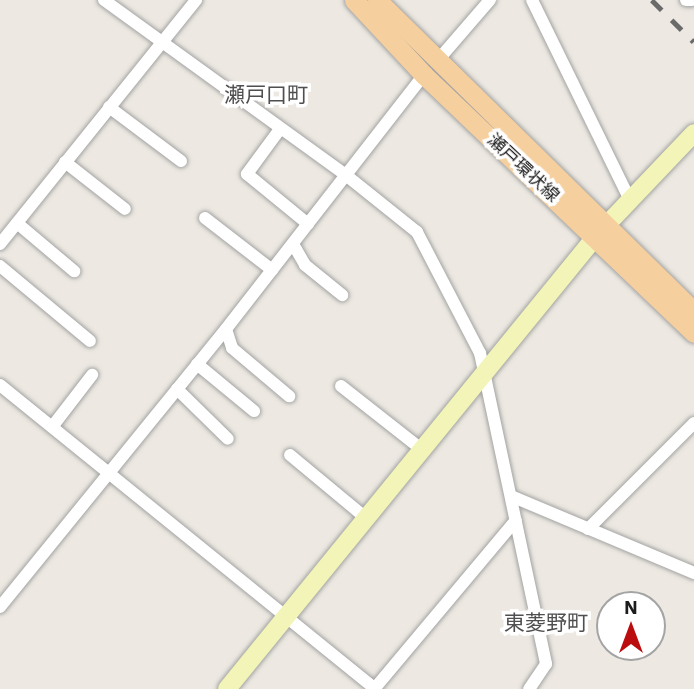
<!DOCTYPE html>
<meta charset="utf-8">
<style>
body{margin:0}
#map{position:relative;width:694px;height:689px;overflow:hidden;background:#ede9e2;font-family:"IBM Plex Sans","Noto Sans JP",sans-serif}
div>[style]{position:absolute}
.roads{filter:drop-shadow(0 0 2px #a3a3a3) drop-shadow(0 0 2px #a3a3a3)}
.street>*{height:12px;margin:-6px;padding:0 6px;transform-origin:6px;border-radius:6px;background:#fff}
.secondary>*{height:18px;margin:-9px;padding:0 9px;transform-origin:9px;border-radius:9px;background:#f3f5b8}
.primary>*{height:19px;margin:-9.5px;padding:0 9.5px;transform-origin:9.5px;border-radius:9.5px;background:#f6cf9e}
.rail>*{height:4.5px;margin-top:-2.25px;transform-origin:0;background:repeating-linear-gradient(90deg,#6a6a6a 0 14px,transparent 0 28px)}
span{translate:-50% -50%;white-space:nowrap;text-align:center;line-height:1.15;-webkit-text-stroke:7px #fff;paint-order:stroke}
.street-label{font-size:18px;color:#1c1c1c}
.quarter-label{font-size:21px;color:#4f4f4f}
.north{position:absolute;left:596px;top:591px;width:70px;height:70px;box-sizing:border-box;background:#fff;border:2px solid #a4a4a4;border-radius:50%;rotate:0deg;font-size:19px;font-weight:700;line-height:28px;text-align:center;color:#1c1c1c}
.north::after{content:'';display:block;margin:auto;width:24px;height:32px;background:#bb0c0e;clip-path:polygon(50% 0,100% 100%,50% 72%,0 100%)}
</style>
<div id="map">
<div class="roads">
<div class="street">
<i style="left:104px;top:0;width:300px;rotate:35.9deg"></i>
<i style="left:347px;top:176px;width:90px;rotate:38.7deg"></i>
<i style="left:417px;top:232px;width:136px;rotate:62.5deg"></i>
<i style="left:480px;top:353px;width:318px;rotate:78deg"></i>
<i style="left:546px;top:664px;width:30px;rotate:124deg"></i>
<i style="left:532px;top:0;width:223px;rotate:63.9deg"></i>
<i style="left:686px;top:0;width:6px"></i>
<i style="left:439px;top:59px;width:78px;rotate:-49.2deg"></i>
<i style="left:109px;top:107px;width:90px;rotate:36.9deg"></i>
<i style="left:280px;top:129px;width:56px;rotate:126.3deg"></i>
<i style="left:247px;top:174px;width:79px;rotate:39.3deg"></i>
<i style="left:65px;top:162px;width:76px;rotate:38.1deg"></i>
<i style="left:205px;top:218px;width:85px;rotate:37.8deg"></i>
<i style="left:17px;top:223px;width:75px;rotate:40.1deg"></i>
<i style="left:0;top:244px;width:313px;rotate:-51.2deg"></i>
<i style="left:293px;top:244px;width:24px;rotate:60deg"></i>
<i style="left:305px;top:265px;width:48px;rotate:39deg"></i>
<i style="left:0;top:266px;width:117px;rotate:39.8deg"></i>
<i style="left:226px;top:329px;width:20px;rotate:72deg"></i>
<i style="left:232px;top:348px;width:75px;rotate:40.1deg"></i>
<i style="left:197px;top:364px;width:74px;rotate:39.5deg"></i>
<i style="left:0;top:385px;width:484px;rotate:39deg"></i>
<i style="left:341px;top:386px;width:102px;rotate:38.2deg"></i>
<i style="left:177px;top:389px;width:71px;rotate:44.4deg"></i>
<i style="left:52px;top:427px;width:66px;rotate:-52.4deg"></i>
<i style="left:290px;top:455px;width:100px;rotate:39.7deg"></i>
<i style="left:511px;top:496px;width:199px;rotate:22.8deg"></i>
<i style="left:588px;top:529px;width:150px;rotate:-45deg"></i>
<i style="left:0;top:607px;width:358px;rotate:-50.9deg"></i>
<i style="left:226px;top:329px;width:322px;rotate:-52.1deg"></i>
<i style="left:375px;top:688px;width:219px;rotate:-50deg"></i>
</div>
<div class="secondary">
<i style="left:227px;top:689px;width:584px;rotate:-50.83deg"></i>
<i style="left:596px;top:236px;width:142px;rotate:-46.4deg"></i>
</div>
<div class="primary">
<i style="left:354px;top:0;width:103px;rotate:47deg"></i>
<i style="left:424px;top:75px;width:373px;rotate:43.7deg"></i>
<i style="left:377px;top:0;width:445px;rotate:44.5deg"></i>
</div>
</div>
<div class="rail">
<i style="left:652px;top:0;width:59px;rotate:45deg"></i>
</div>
<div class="street-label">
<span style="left:523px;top:168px;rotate:43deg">瀬戸環状線</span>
</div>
<div class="quarter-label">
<span style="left:266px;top:94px">瀬戸口町</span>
<span style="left:546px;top:622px">東菱野町</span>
</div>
<div class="north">N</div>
</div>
